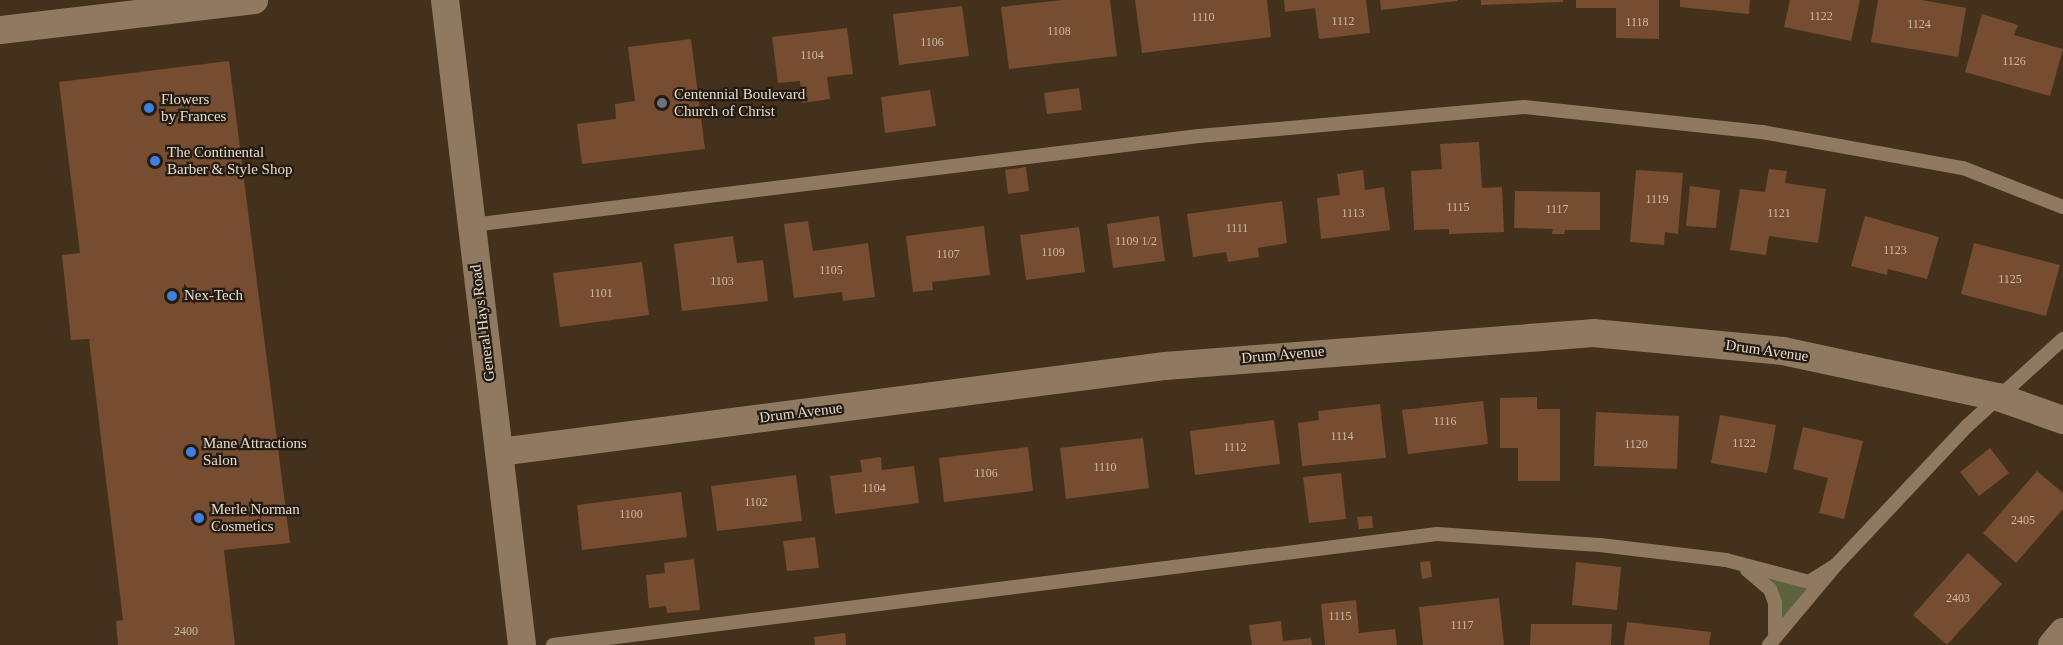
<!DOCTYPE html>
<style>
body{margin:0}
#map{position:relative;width:2063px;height:645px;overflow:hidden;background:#44311b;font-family:Georgia,serif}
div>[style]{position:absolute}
.green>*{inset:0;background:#5c643e}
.building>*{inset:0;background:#764d30}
.lane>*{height:14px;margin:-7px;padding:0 7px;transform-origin:7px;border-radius:7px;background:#8f7a61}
.street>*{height:28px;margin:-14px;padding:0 14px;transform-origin:14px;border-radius:14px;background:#8f7a61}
.dots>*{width:16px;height:16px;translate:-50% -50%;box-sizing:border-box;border:3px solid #241b11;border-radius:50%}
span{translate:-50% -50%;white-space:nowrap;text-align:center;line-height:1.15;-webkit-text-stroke:4.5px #241b11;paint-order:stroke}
.number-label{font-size:12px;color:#cbb8a6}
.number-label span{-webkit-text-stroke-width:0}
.poi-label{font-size:15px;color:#e7dbce}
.left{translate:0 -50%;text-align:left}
.street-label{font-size:15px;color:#e7dbce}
</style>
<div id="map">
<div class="green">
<i style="clip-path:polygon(1766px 572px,1817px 586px,1775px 633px,1776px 616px,1761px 579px)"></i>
</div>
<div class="building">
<i style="clip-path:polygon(1062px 0,1110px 0,1117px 56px,1009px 69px,1001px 7px)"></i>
<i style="clip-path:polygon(1135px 0,1267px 0,1271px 37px,1142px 53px)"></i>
<i style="clip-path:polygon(1284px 0,1366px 0,1370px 33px,1319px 39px,1315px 8px,1285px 12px)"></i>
<i style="clip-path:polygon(1380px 0,1457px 0,1457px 1px,1381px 10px)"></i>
<i style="clip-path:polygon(1481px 0,1563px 0,1563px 2px,1481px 5px)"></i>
<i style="clip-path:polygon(1576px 0,1659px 0,1659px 39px,1616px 38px,1616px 8px,1576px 8px)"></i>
<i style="clip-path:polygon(1680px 0,1750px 0,1749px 14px,1680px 7px)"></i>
<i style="clip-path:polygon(1790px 0,1860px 0,1851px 41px,1784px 27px)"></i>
<i style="clip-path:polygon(1878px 0,1922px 0,1966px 8px,1958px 57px,1871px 42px)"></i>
<i style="clip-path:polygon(962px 6px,969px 56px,899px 65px,893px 14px)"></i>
<i style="clip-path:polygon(1982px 14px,2018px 25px,2014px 35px,2063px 49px,2050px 96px,1965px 72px)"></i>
<i style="clip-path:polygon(847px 28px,853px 74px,827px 77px,830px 99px,802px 103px,800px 81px,778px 83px,772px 37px)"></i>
<i style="clip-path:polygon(691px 39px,705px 149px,582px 164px,577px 124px,616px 119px,615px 104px,635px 101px,628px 47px)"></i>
<i style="clip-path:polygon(229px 61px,290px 543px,224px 550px,235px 645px,118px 645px,116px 621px,123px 620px,89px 339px,71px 340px,62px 255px,80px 253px,59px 82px)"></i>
<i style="clip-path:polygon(1079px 88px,1082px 110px,1047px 114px,1044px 93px)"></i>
<i style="clip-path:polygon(930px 90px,936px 126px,885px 133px,881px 97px)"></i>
<i style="clip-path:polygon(1479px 142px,1482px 188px,1502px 187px,1504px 232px,1449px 234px,1449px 229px,1414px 230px,1411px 171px,1442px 169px,1440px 144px)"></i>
<i style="clip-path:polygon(1026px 167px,1029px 191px,1008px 194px,1005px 170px)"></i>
<i style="clip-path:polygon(1769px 169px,1787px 171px,1785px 183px,1826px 189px,1818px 243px,1769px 236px,1766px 255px,1730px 250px,1740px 189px,1765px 192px)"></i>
<i style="clip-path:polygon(1363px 170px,1365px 190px,1384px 187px,1390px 230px,1321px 239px,1317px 198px,1340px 195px,1337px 174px)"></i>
<i style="clip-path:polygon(1636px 170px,1683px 173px,1678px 234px,1665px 232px,1664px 245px,1630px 242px)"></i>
<i style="clip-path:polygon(1690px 186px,1720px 190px,1716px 228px,1686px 226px)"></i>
<i style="clip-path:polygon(1515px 191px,1600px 192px,1600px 230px,1565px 230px,1564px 234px,1552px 234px,1553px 229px,1514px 228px)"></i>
<i style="clip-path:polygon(1282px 201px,1287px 243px,1258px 248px,1259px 257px,1228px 262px,1226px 252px,1193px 257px,1187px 214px)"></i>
<i style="clip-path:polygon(1159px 216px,1165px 261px,1113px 268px,1107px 224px)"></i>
<i style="clip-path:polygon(1865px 216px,1939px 237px,1927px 279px,1888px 269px,1887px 275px,1851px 266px)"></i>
<i style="clip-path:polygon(808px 221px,813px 251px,868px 243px,875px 297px,843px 301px,842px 292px,794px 298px,784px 224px)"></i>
<i style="clip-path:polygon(984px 226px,990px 275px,932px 282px,933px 290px,913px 292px,906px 236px)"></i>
<i style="clip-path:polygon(1079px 227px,1085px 272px,1026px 280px,1020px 235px)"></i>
<i style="clip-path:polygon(733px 236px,737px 263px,763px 260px,768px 301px,682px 311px,674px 244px)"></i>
<i style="clip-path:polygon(1974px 243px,2060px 265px,2046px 316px,1961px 294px)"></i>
<i style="clip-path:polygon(642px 262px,649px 315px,560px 327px,553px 273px)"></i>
<i style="clip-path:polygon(1537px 397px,1537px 409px,1560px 409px,1560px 481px,1518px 481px,1518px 448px,1500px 448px,1500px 398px)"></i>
<i style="clip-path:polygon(1483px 401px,1488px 444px,1408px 454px,1402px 410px)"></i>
<i style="clip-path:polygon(1380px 404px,1386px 458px,1302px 466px,1298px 423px,1319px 420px,1318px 411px)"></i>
<i style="clip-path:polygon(1596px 412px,1679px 416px,1677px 469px,1594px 466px)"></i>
<i style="clip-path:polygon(1720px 415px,1776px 425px,1767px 473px,1711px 463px)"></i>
<i style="clip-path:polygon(1274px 420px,1280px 464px,1195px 475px,1190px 431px)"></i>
<i style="clip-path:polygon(1803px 427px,1863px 441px,1844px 519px,1819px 513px,1828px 478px,1793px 469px)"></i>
<i style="clip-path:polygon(1143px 438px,1149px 488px,1066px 499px,1060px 448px)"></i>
<i style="clip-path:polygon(1028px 447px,1033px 491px,944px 502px,939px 458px)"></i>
<i style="clip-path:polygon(1990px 448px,2009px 473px,1979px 496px,1960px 472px)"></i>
<i style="clip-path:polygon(881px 457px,882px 470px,914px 466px,919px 503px,835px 514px,830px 476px,862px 472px,860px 460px)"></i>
<i style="clip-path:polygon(2037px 471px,2063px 493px,2063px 509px,2016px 563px,1983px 533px)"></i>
<i style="clip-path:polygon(1341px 473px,1346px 519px,1309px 523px,1303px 477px)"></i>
<i style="clip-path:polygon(796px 475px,802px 521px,717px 531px,711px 486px)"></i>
<i style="clip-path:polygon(681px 492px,687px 537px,582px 550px,577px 505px)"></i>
<i style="clip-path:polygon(1372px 516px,1373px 528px,1359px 529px,1357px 517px)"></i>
<i style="clip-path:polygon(815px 537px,819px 568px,787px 571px,783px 541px)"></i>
<i style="clip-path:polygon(1968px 553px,2002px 584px,1947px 645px,1913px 615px)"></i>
<i style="clip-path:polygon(694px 559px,700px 610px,667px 613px,666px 606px,649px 608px,646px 575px,665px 573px,664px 563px)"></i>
<i style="clip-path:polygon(1430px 561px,1432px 577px,1422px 579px,1420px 562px)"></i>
<i style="clip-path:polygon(1576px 562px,1621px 567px,1617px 610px,1572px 605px)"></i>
<i style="clip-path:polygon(1499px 598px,1504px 645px,1423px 645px,1419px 607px)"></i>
<i style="clip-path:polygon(1356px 600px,1359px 633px,1395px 629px,1397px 645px,1325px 645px,1321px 604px)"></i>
<i style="clip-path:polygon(1281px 621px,1283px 641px,1311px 638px,1312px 645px,1252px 645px,1249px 625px)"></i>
<i style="clip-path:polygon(1627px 622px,1711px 632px,1709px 645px,1624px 645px)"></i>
<i style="clip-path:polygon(1531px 624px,1612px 624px,1611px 645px,1530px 645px)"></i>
<i style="clip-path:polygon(845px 633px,846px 645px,815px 645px,814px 637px)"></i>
</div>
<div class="lane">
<i style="left:472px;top:225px;width:732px;rotate:-6.98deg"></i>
<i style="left:1199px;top:136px;width:326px;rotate:-5.1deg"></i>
<i style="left:1524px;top:107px;width:239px;rotate:6deg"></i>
<i style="left:1762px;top:132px;width:204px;rotate:10.2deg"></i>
<i style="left:1963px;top:168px;width:107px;rotate:21.3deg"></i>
<i style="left:1747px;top:570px;width:30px;rotate:40deg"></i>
<i style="left:1770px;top:589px;width:15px;rotate:70deg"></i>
<i style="left:1775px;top:603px;width:30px;rotate:90deg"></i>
<i style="left:553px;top:645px;width:891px;rotate:-7.16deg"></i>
<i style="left:1437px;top:534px;width:163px;rotate:3.9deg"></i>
<i style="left:1600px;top:545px;width:127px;rotate:6.8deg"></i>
<i style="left:1726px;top:560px;width:86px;rotate:14.8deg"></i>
<i style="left:1809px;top:582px;width:32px;rotate:-32deg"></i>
<i style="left:1769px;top:645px;width:104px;rotate:-50.1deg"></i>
<i style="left:1836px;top:565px;width:191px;rotate:-46.7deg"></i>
<i style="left:1967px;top:426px;width:130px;rotate:-42.2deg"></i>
</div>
<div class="street">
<i style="left:445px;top:0;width:650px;rotate:83.19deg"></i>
<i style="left:0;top:30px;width:256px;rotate:-6.7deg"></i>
<i style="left:499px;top:452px;width:672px;rotate:-7.36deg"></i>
<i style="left:1165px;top:366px;width:429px;rotate:-4.4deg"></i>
<i style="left:1593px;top:333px;width:191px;rotate:5.4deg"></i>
<i style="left:1783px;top:351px;width:220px;rotate:12.1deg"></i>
<i style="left:1998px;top:397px;width:69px;rotate:19.5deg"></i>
<i style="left:2052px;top:645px;width:17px;rotate:-50deg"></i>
</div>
<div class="dots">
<i style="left:662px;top:103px;background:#6b7280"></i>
<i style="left:149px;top:108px;background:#3f7fe0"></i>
<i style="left:155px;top:161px;background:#3f7fe0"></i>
<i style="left:172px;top:296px;background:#3f7fe0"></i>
<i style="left:191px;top:452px;background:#3f7fe0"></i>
<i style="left:199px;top:518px;background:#3f7fe0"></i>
</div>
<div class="number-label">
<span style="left:1821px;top:17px">1122</span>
<span style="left:1203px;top:18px">1110</span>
<span style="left:1343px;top:22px">1112</span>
<span style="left:1637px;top:23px">1118</span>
<span style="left:1919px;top:25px">1124</span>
<span style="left:1059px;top:32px">1108</span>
<span style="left:932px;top:43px">1106</span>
<span style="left:812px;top:56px">1104</span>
<span style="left:2014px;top:62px">1126</span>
<span style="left:1657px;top:200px">1119</span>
<span style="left:1458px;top:208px">1115</span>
<span style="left:1557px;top:210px">1117</span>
<span style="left:1353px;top:214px">1113</span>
<span style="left:1779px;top:214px">1121</span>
<span style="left:1237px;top:229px">1111</span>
<span style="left:1136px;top:242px">1109 1/2</span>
<span style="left:1895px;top:251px">1123</span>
<span style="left:1053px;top:253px">1109</span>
<span style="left:948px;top:255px">1107</span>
<span style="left:831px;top:271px">1105</span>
<span style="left:2010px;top:280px">1125</span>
<span style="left:722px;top:282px">1103</span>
<span style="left:601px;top:294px">1101</span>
<span style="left:1445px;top:422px">1116</span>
<span style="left:1342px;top:437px">1114</span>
<span style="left:1744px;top:444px">1122</span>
<span style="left:1636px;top:445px">1120</span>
<span style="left:1235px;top:448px">1112</span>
<span style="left:1105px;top:468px">1110</span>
<span style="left:986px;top:474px">1106</span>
<span style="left:874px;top:489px">1104</span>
<span style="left:756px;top:503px">1102</span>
<span style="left:631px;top:515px">1100</span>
<span style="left:2023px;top:521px">2405</span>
<span style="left:1958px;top:599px">2403</span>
<span style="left:1340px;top:617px">1115</span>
<span style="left:1462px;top:626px">1117</span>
<span style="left:186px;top:632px">2400</span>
</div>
<div class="poi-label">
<span class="left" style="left:674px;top:103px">Centennial Boulevard<br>Church of Christ</span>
<span class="left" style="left:161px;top:108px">Flowers<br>by Frances</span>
<span class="left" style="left:167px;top:161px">The Continental<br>Barber &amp; Style Shop</span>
<span class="left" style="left:184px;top:296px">Nex-Tech</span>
<span class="left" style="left:203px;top:452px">Mane Attractions<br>Salon</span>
<span class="left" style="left:211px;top:518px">Merle Norman<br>Cosmetics</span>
</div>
<div class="street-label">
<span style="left:483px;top:323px;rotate:-97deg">General Hays Road</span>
<span style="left:1767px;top:351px;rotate:8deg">Drum Avenue</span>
<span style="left:1283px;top:355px;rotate:-5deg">Drum Avenue</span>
<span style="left:801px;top:413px;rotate:-7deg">Drum Avenue</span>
</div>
</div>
